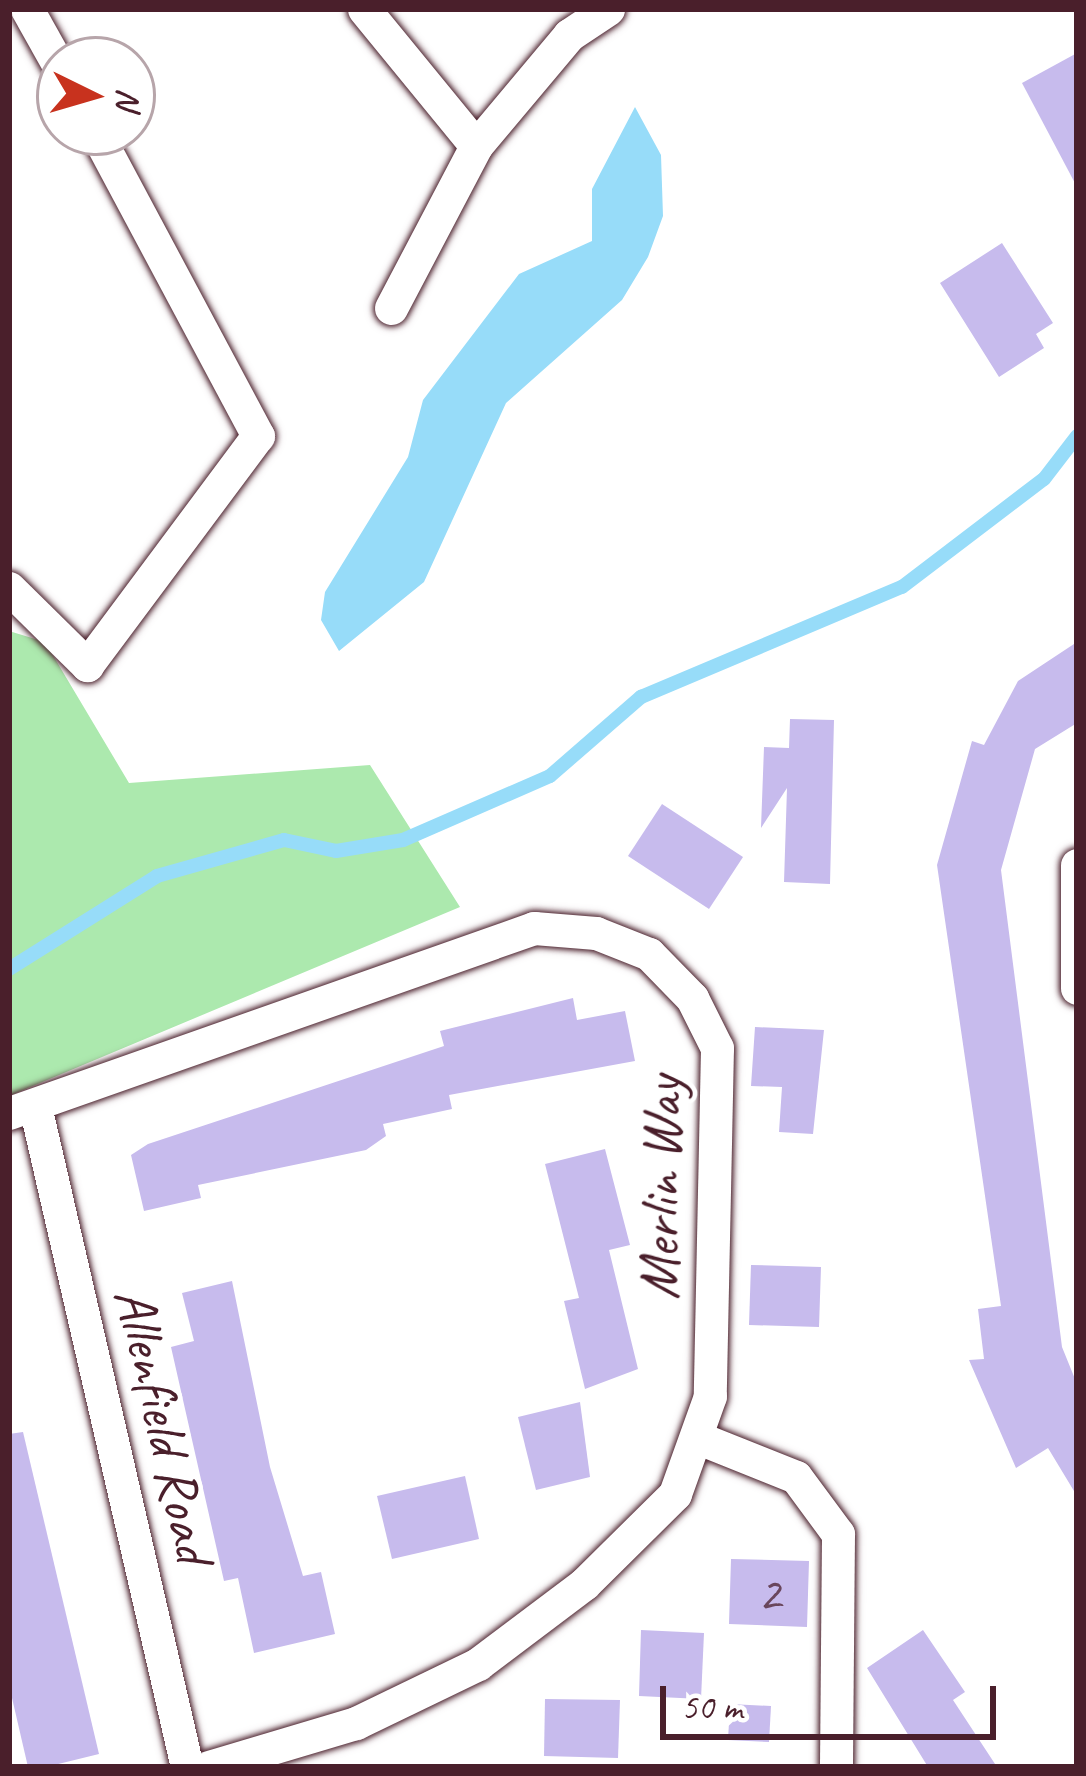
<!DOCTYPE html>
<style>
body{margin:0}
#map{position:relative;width:1086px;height:1776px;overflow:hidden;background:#fff;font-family:Caveat,sans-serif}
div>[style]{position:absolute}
.green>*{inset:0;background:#ace9ae}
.water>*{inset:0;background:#97dcf9}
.stream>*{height:14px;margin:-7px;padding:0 7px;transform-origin:7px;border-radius:7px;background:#97dcf9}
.building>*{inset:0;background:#c7bbed}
.roads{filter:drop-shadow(0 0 3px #4a1f2b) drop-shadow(0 0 3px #4a1f2b)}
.minor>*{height:33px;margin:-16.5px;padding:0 16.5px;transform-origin:16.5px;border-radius:16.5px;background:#fff}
span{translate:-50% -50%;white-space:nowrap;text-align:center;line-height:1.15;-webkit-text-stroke:9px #fff;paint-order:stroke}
.number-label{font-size:51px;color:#69465c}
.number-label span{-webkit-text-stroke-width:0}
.street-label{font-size:57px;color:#4a1f2b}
.frame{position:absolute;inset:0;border:12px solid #4a1f2b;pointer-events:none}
.north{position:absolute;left:36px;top:36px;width:120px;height:120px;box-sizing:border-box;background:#fff;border:3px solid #b7a5aa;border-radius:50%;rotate:95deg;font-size:33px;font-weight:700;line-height:48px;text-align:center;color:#4a1f2b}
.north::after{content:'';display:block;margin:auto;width:42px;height:54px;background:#c8321e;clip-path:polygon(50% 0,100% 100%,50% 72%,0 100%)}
.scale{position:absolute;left:660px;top:1686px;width:336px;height:54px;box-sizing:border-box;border:6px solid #4a1f2b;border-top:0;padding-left:15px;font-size:36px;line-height:42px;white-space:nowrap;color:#4a1f2b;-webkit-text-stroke:9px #fff;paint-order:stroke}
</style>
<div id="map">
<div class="green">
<i style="clip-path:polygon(9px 631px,45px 642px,129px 783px,370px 765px,460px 907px,9px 1096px)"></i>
</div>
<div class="water">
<i style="clip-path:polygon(635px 107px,661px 155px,663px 216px,648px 257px,622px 300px,506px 403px,424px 582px,339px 651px,321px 620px,325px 592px,408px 457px,423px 400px,519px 274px,592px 241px,592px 189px)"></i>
</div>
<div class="stream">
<i style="left:9px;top:969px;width:175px;rotate:-32.1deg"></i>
<i style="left:157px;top:876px;width:132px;rotate:-15.8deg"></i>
<i style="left:284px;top:840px;width:53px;rotate:11.9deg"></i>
<i style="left:336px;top:851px;width:68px;rotate:-9.3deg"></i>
<i style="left:403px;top:840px;width:160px;rotate:-23.5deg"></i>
<i style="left:550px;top:776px;width:121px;rotate:-41deg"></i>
<i style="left:641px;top:697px;width:283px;rotate:-22.9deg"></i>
<i style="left:902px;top:587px;width:178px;rotate:-37.3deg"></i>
<i style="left:1044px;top:479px;width:54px;rotate:-52.5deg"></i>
</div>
<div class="building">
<i style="clip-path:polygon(1077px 53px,1077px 187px,1022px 83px)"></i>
<i style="clip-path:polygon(1002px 243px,1053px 323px,1036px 334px,1044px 348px,999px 377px,940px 283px)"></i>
<i style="clip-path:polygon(1077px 642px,1077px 723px,1035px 749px,1001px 870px,1062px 1347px,1077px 1384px,1077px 1496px,1048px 1448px,1016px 1468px,969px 1360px,984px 1359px,978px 1309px,1001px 1306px,937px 865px,972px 741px,984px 745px,1018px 681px)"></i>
<i style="clip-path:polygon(790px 719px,834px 720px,830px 884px,784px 882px,787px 788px,761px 828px,764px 747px,789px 748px)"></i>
<i style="clip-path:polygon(662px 804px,743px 857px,709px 909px,628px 856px)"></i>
<i style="clip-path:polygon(573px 998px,577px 1020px,625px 1011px,635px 1061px,449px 1095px,452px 1109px,383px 1124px,386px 1136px,366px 1150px,198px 1185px,201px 1198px,144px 1211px,131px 1155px,148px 1144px,444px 1046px,440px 1031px)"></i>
<i style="clip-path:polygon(755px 1027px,824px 1030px,813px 1134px,779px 1132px,782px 1087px,751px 1086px)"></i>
<i style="clip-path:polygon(605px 1149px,630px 1245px,609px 1250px,638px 1369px,585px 1389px,564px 1301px,579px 1298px,545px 1164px)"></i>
<i style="clip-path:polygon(751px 1265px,821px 1267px,819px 1327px,749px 1325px)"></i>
<i style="clip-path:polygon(232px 1281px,270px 1467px,303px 1576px,321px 1572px,335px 1634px,254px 1653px,238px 1578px,224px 1581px,171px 1347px,194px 1341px,182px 1293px)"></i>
<i style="clip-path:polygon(580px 1402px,590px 1477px,536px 1490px,518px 1417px)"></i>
<i style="clip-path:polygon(23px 1432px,99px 1754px,46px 1767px,28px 1767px,9px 1685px,9px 1434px)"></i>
<i style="clip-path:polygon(465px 1476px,479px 1539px,392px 1559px,377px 1496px)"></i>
<i style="clip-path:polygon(731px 1559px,809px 1561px,807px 1627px,729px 1624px)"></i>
<i style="clip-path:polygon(641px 1630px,704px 1633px,701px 1699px,639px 1696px)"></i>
<i style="clip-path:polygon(923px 1630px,965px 1692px,953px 1700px,997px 1767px,928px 1767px,867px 1668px)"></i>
<i style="clip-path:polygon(545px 1699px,620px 1700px,618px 1758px,544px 1756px)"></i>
<i style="clip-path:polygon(730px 1704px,771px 1706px,769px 1742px,728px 1740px)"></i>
</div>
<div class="roads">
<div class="minor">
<i style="left:27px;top:9px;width:68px;rotate:60.8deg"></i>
<i style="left:364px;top:9px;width:177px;rotate:50.7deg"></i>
<i style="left:391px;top:308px;width:183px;rotate:-62.3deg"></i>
<i style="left:476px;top:146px;width:145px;rotate:-50deg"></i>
<i style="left:569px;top:35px;width:47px;rotate:-33.7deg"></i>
<i style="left:9px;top:588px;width:110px;rotate:44.6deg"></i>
<i style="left:87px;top:665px;width:286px;rotate:-53.3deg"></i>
<i style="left:258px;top:436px;width:344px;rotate:-118.1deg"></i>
<i style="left:1077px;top:865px;width:123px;rotate:90deg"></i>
<i style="left:35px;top:1106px;width:678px;rotate:77.05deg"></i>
<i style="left:9px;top:1113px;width:557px;rotate:-19.41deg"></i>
<i style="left:534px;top:928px;width:62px;rotate:4.6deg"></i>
<i style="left:596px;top:933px;width:57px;rotate:21.6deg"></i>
<i style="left:649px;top:954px;width:62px;rotate:45.7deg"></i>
<i style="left:692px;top:998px;width:56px;rotate:63.4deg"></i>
<i style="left:717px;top:1048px;width:348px;rotate:91.2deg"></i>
<i style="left:710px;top:1396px;width:104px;rotate:109.7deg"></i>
<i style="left:675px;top:1494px;width:128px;rotate:135.3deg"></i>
<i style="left:584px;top:1584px;width:133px;rotate:143deg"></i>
<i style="left:478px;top:1664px;width:136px;rotate:154.2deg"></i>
<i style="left:356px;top:1723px;width:154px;rotate:163.4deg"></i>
<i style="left:701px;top:1439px;width:102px;rotate:21.8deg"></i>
<i style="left:796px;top:1477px;width:71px;rotate:53.6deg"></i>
<i style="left:838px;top:1534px;width:233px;rotate:90.5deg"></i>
</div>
</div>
<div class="number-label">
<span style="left:769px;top:1593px">2</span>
</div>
<div class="street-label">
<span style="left:661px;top:1188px;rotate:-89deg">Merlin Way</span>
<span style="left:164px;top:1425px;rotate:77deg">Allenfield Road</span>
</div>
<div class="frame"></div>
<div class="north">N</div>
<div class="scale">50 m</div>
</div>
